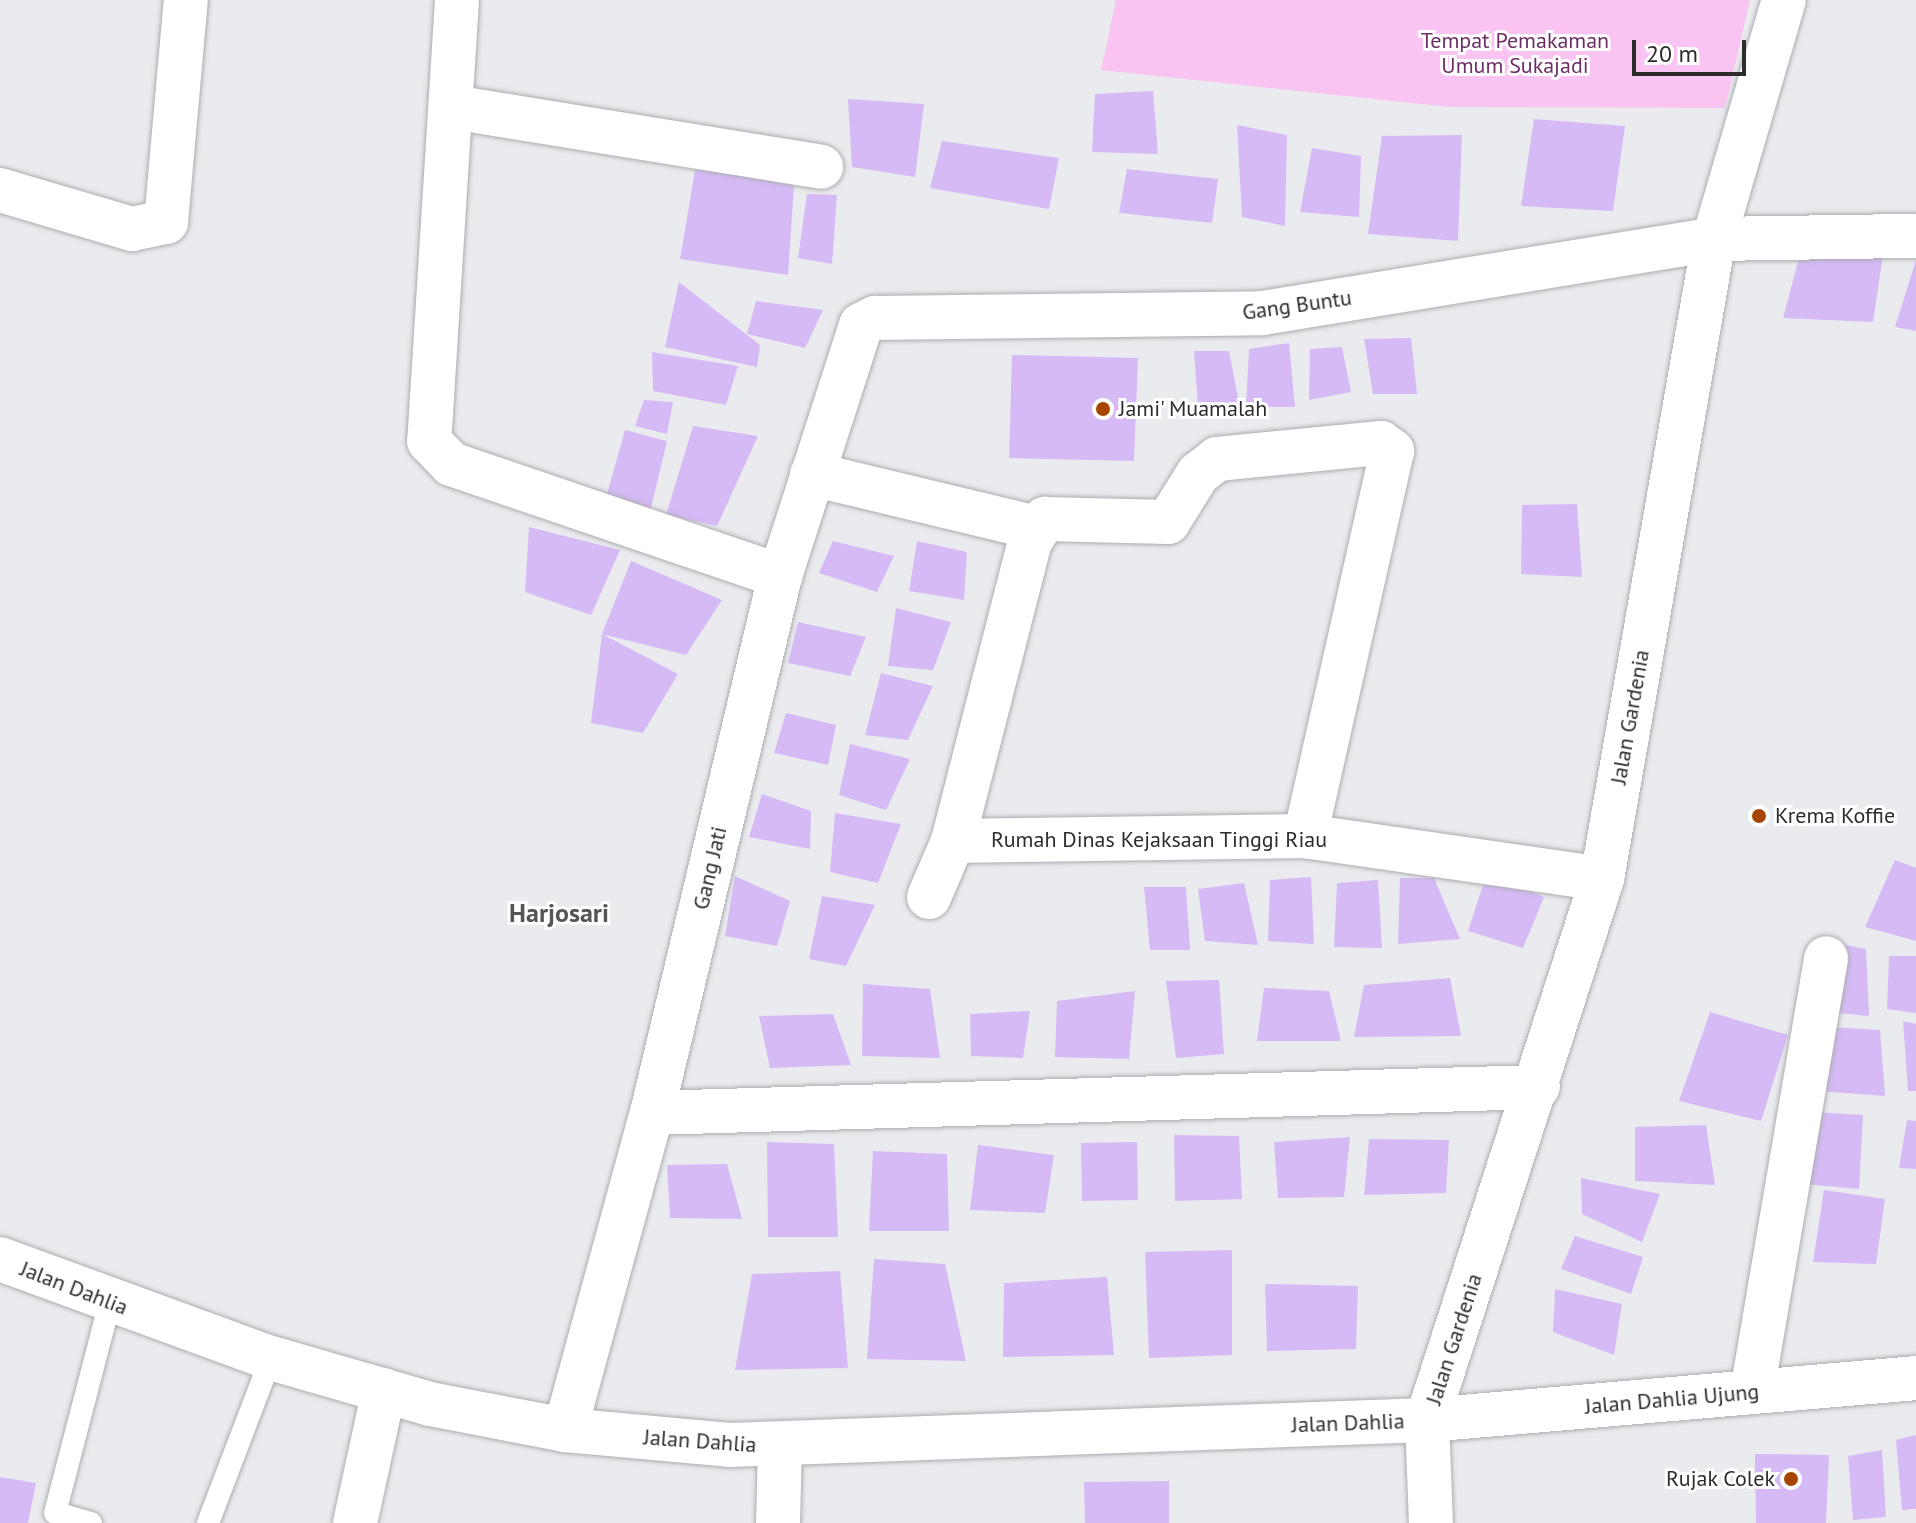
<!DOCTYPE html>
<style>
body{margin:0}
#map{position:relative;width:1916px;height:1523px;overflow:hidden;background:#eaebee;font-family:"PT Sans",sans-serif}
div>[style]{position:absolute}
.green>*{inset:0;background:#f9c4f2}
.building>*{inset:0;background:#d6baf6}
.roads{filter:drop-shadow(0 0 2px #acadb0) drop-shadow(0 0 2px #acadb0)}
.service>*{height:22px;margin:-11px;padding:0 11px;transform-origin:11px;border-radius:11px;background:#fff}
.minor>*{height:44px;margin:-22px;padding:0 22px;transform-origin:22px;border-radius:22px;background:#fff}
.tertiary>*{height:44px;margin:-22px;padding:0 22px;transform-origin:22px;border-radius:22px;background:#fff}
.secondary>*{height:44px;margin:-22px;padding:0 22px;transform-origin:22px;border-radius:22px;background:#fff}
.dots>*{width:22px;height:22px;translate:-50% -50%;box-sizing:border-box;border:4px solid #fff;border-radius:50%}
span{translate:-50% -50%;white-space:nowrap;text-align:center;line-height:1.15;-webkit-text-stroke:6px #fff;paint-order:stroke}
.park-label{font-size:22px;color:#6d2e68}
.street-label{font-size:22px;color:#2c2c2d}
.poi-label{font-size:22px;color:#2c2c2d}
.left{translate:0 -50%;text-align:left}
.right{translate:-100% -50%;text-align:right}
.quarter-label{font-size:26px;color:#545557;font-weight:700}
.scale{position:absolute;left:1632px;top:40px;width:114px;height:36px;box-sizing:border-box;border:4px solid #2c2c2d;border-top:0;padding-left:10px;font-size:24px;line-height:28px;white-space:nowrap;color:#2c2c2d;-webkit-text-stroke:6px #fff;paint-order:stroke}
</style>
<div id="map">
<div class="green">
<i style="clip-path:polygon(1116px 0,1750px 0,1725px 108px,1450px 107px,1101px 70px)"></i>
</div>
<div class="building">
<i style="clip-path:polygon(1153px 91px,1158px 154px,1092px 152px,1095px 94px)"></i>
<i style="clip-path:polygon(848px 99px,924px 104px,915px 177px,852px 167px)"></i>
<i style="clip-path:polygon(1534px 119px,1625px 126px,1613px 211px,1521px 206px)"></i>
<i style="clip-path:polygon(1237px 125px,1287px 135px,1285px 226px,1242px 217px)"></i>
<i style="clip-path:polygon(1462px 135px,1458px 241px,1368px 234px,1382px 136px)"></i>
<i style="clip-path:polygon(942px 141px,1059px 158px,1049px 209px,930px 188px)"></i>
<i style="clip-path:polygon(1312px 148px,1361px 156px,1359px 217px,1300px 212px)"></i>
<i style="clip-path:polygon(696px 165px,794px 186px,788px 275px,680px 259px)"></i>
<i style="clip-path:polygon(1127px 169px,1218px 179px,1212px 223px,1119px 213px)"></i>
<i style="clip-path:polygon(807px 194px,837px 195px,832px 264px,798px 258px)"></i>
<i style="clip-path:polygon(1801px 251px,1883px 255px,1873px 322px,1783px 318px)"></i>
<i style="clip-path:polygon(1916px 260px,1916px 331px,1895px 327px)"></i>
<i style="clip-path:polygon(679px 282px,760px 345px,757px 367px,665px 347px)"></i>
<i style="clip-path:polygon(756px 301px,823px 310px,805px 348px,747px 334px)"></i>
<i style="clip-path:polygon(1411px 338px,1417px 394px,1373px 394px,1364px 339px)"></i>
<i style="clip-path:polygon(1289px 343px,1295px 407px,1246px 407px,1249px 349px)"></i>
<i style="clip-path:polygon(1342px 347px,1351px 392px,1309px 400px,1310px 349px)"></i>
<i style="clip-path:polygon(1194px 351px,1229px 351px,1240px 408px,1198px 407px)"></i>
<i style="clip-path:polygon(652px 352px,738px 366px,726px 405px,653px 391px)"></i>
<i style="clip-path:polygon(1012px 355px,1138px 358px,1134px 461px,1009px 458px)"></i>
<i style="clip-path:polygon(644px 400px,673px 402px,667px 434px,635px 426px)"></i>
<i style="clip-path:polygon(693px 426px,758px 436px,717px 526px,666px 515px)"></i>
<i style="clip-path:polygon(625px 430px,667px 441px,650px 512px,606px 498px)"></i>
<i style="clip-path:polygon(1577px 504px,1582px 577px,1521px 574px,1522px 505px)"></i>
<i style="clip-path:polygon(529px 527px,620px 550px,591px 615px,525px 592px)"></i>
<i style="clip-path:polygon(833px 541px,894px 556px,877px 592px,819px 573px)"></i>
<i style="clip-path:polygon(917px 541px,967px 552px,964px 600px,909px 591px)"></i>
<i style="clip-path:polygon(631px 561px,722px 600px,686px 655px,602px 634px)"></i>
<i style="clip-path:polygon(896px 608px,951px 622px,933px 670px,888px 666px)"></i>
<i style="clip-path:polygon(798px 622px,866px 637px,850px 676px,788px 663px)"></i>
<i style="clip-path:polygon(602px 634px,678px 674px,643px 733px,591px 723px)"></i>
<i style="clip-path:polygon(881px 673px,933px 686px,908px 740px,865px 735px)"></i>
<i style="clip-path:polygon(786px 713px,836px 725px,828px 765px,774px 753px)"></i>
<i style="clip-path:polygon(850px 744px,910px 759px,886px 810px,839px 795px)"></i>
<i style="clip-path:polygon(762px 794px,811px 811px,810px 849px,749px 837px)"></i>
<i style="clip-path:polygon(835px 813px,901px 824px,878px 883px,830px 872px)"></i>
<i style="clip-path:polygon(1895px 860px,1916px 868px,1916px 941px,1865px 927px)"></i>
<i style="clip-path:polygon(1487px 873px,1544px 897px,1523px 948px,1468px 931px)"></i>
<i style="clip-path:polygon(735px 876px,790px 901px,777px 946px,725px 936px)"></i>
<i style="clip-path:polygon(1311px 877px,1314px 944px,1268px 941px,1270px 880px)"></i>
<i style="clip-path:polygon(1400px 878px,1434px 878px,1460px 939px,1398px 944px)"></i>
<i style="clip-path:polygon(1378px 880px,1382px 948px,1334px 947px,1337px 883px)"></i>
<i style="clip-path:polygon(1244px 883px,1258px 945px,1205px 941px,1198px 889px)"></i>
<i style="clip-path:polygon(1144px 887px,1186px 887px,1190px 950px,1150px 950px)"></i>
<i style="clip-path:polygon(822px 896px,875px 905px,846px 966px,809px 959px)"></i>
<i style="clip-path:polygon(1831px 942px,1866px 949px,1869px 1016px,1827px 1012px)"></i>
<i style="clip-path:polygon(1889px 956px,1916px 956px,1916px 1013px,1887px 1009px)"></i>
<i style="clip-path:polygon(1450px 978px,1461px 1036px,1354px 1037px,1364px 985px)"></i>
<i style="clip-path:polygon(1219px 980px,1224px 1054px,1176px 1058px,1166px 981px)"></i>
<i style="clip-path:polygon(863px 984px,930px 989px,940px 1058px,862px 1056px)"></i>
<i style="clip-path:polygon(1264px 988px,1329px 991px,1341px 1041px,1257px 1041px)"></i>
<i style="clip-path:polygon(1135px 991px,1129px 1059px,1055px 1057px,1057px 1001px)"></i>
<i style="clip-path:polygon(1030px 1011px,1023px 1058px,971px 1056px,970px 1014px)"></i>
<i style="clip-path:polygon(1710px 1012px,1788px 1035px,1761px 1121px,1679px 1101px)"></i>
<i style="clip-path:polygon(833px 1014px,851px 1065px,770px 1068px,759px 1016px)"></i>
<i style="clip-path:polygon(1903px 1021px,1916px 1024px,1916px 1091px,1908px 1091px)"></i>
<i style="clip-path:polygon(1814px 1026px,1880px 1030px,1885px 1096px,1818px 1091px)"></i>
<i style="clip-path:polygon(1814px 1112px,1863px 1115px,1859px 1189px,1803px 1184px)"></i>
<i style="clip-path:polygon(1907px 1120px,1916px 1121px,1916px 1169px,1899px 1168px)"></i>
<i style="clip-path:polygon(1706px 1125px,1715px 1185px,1635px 1181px,1635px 1127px)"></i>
<i style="clip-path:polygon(1174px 1135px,1239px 1136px,1242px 1199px,1175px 1201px)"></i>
<i style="clip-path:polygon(1350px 1137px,1344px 1197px,1278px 1198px,1274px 1142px)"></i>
<i style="clip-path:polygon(1369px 1139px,1449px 1140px,1446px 1193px,1364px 1195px)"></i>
<i style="clip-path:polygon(767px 1142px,834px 1144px,838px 1237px,768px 1237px)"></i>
<i style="clip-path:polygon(1137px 1142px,1138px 1200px,1082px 1201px,1081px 1143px)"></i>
<i style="clip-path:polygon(978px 1145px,1054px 1155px,1045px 1213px,970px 1210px)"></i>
<i style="clip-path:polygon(873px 1151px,947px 1154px,949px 1231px,869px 1231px)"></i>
<i style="clip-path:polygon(727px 1164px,742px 1219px,670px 1218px,667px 1165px)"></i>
<i style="clip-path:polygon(1581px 1178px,1660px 1194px,1642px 1242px,1582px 1214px)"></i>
<i style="clip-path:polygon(1824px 1190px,1885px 1199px,1876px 1264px,1813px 1262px)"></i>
<i style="clip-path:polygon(1575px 1236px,1643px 1257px,1631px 1294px,1561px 1269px)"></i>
<i style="clip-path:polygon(1232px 1250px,1232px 1355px,1149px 1358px,1145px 1252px)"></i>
<i style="clip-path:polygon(874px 1259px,945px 1264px,966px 1361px,867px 1359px)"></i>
<i style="clip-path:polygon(840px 1271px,848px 1368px,735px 1370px,752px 1274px)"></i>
<i style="clip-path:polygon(1107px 1277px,1114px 1355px,1003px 1357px,1004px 1283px)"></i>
<i style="clip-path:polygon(1265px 1284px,1358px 1286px,1356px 1349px,1267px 1351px)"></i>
<i style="clip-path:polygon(1555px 1289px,1622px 1304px,1614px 1355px,1553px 1332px)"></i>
<i style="clip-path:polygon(1916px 1435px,1916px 1509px,1902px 1510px,1896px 1440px)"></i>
<i style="clip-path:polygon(1882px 1450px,1886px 1517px,1853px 1520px,1848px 1456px)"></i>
<i style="clip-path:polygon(1755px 1454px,1829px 1455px,1826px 1523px,1756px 1523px)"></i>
<i style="clip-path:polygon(0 1477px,36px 1483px,28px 1523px,0 1523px)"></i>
<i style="clip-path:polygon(1169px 1481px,1169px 1523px,1085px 1523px,1084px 1482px)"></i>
</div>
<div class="roads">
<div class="service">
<i style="left:91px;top:1523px;width:37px;rotate:-164deg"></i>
<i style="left:55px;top:1513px;width:218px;rotate:-75.4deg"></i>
<i style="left:208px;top:1523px;width:177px;rotate:-69.1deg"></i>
</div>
<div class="minor">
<i style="left:457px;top:0;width:442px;rotate:93.6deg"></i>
<i style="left:429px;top:441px;width:32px;rotate:46deg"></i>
<i style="left:451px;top:464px;width:348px;rotate:18.8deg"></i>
<i style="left:452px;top:107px;width:374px;rotate:9.2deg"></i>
<i style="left:0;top:190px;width:138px;rotate:16.5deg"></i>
<i style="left:132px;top:229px;width:35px;rotate:-12deg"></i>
<i style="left:166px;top:222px;width:223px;rotate:-84.9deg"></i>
<i style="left:812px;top:474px;width:231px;rotate:13.5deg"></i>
<i style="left:953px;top:841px;width:352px;rotate:-0.8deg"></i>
<i style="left:1305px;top:836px;width:300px;rotate:8.2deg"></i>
<i style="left:929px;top:897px;width:61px;rotate:-66.8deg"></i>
<i style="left:953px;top:841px;width:310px;rotate:-75.6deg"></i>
<i style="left:1030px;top:541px;width:27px;rotate:-56deg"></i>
<i style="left:1045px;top:519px;width:123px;rotate:1.4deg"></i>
<i style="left:1168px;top:522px;width:57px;rotate:-58deg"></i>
<i style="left:1198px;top:474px;width:24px;rotate:-38deg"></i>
<i style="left:1217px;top:459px;width:165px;rotate:-5.6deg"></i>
<i style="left:1381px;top:443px;width:14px;rotate:36deg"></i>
<i style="left:1392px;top:451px;width:395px;rotate:102.7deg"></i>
<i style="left:652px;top:1113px;width:886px;rotate:-1.68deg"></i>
<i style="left:1752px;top:1392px;width:440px;rotate:-80.3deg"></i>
<i style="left:565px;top:1430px;width:329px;rotate:-74.7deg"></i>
<i style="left:652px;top:1113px;width:552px;rotate:-76.59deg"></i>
<i style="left:780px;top:576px;width:264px;rotate:-72.1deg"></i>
<i style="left:861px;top:325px;width:16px;rotate:-27deg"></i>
<i style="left:875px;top:318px;width:388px;rotate:-0.7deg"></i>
<i style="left:1263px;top:313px;width:457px;rotate:-9.3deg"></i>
<i style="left:1714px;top:239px;width:202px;rotate:-0.9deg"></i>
<i style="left:355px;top:1523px;width:136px;rotate:-77.7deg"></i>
<i style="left:778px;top:1523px;width:77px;rotate:-88.5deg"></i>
</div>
<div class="tertiary">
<i style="left:1427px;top:1420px;width:103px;rotate:87.8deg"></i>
</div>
<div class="secondary">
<i style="left:0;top:1259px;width:289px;rotate:20.1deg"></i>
<i style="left:271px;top:1358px;width:166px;rotate:16.1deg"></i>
<i style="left:430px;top:1404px;width:137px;rotate:10.9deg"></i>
<i style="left:565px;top:1430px;width:165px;rotate:5.2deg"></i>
<i style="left:729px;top:1445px;width:698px;rotate:-2.05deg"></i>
<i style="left:1427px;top:1420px;width:491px;rotate:-4.9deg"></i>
<i style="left:1427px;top:1420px;width:569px;rotate:-72.07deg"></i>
<i style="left:1602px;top:879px;width:650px;rotate:-80.07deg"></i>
<i style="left:1714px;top:239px;width:249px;rotate:-73.7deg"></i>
</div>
</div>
<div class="dots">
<i style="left:1103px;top:409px;background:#a64500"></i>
<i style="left:1759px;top:816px;background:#a64500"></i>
<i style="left:1791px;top:1479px;background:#a64500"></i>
</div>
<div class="park-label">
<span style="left:1515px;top:53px">Tempat Pemakaman<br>Umum Sukajadi</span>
</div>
<div class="street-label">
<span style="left:1297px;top:305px;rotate:-8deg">Gang Buntu</span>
<span style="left:1630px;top:717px;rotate:-80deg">Jalan Gardenia</span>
<span style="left:1159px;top:840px">Rumah Dinas Kejaksaan Tinggi Riau</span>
<span style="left:710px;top:868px;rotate:-77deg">Gang Jati</span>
<span style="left:74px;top:1288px;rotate:21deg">Jalan Dahlia</span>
<span style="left:1454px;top:1339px;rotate:-72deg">Jalan Gardenia</span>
<span style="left:1672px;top:1399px;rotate:-5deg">Jalan Dahlia Ujung</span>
<span style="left:1348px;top:1423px;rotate:-2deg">Jalan Dahlia</span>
<span style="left:700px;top:1441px;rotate:4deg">Jalan Dahlia</span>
</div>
<div class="poi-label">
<span class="left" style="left:1119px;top:409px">Jami' Muamalah</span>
<span class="left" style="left:1775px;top:816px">Krema Koffie</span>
<span class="right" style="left:1775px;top:1479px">Rujak Colek</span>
</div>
<div class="quarter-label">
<span style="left:559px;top:913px">Harjosari</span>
</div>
<div class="scale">20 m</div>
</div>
